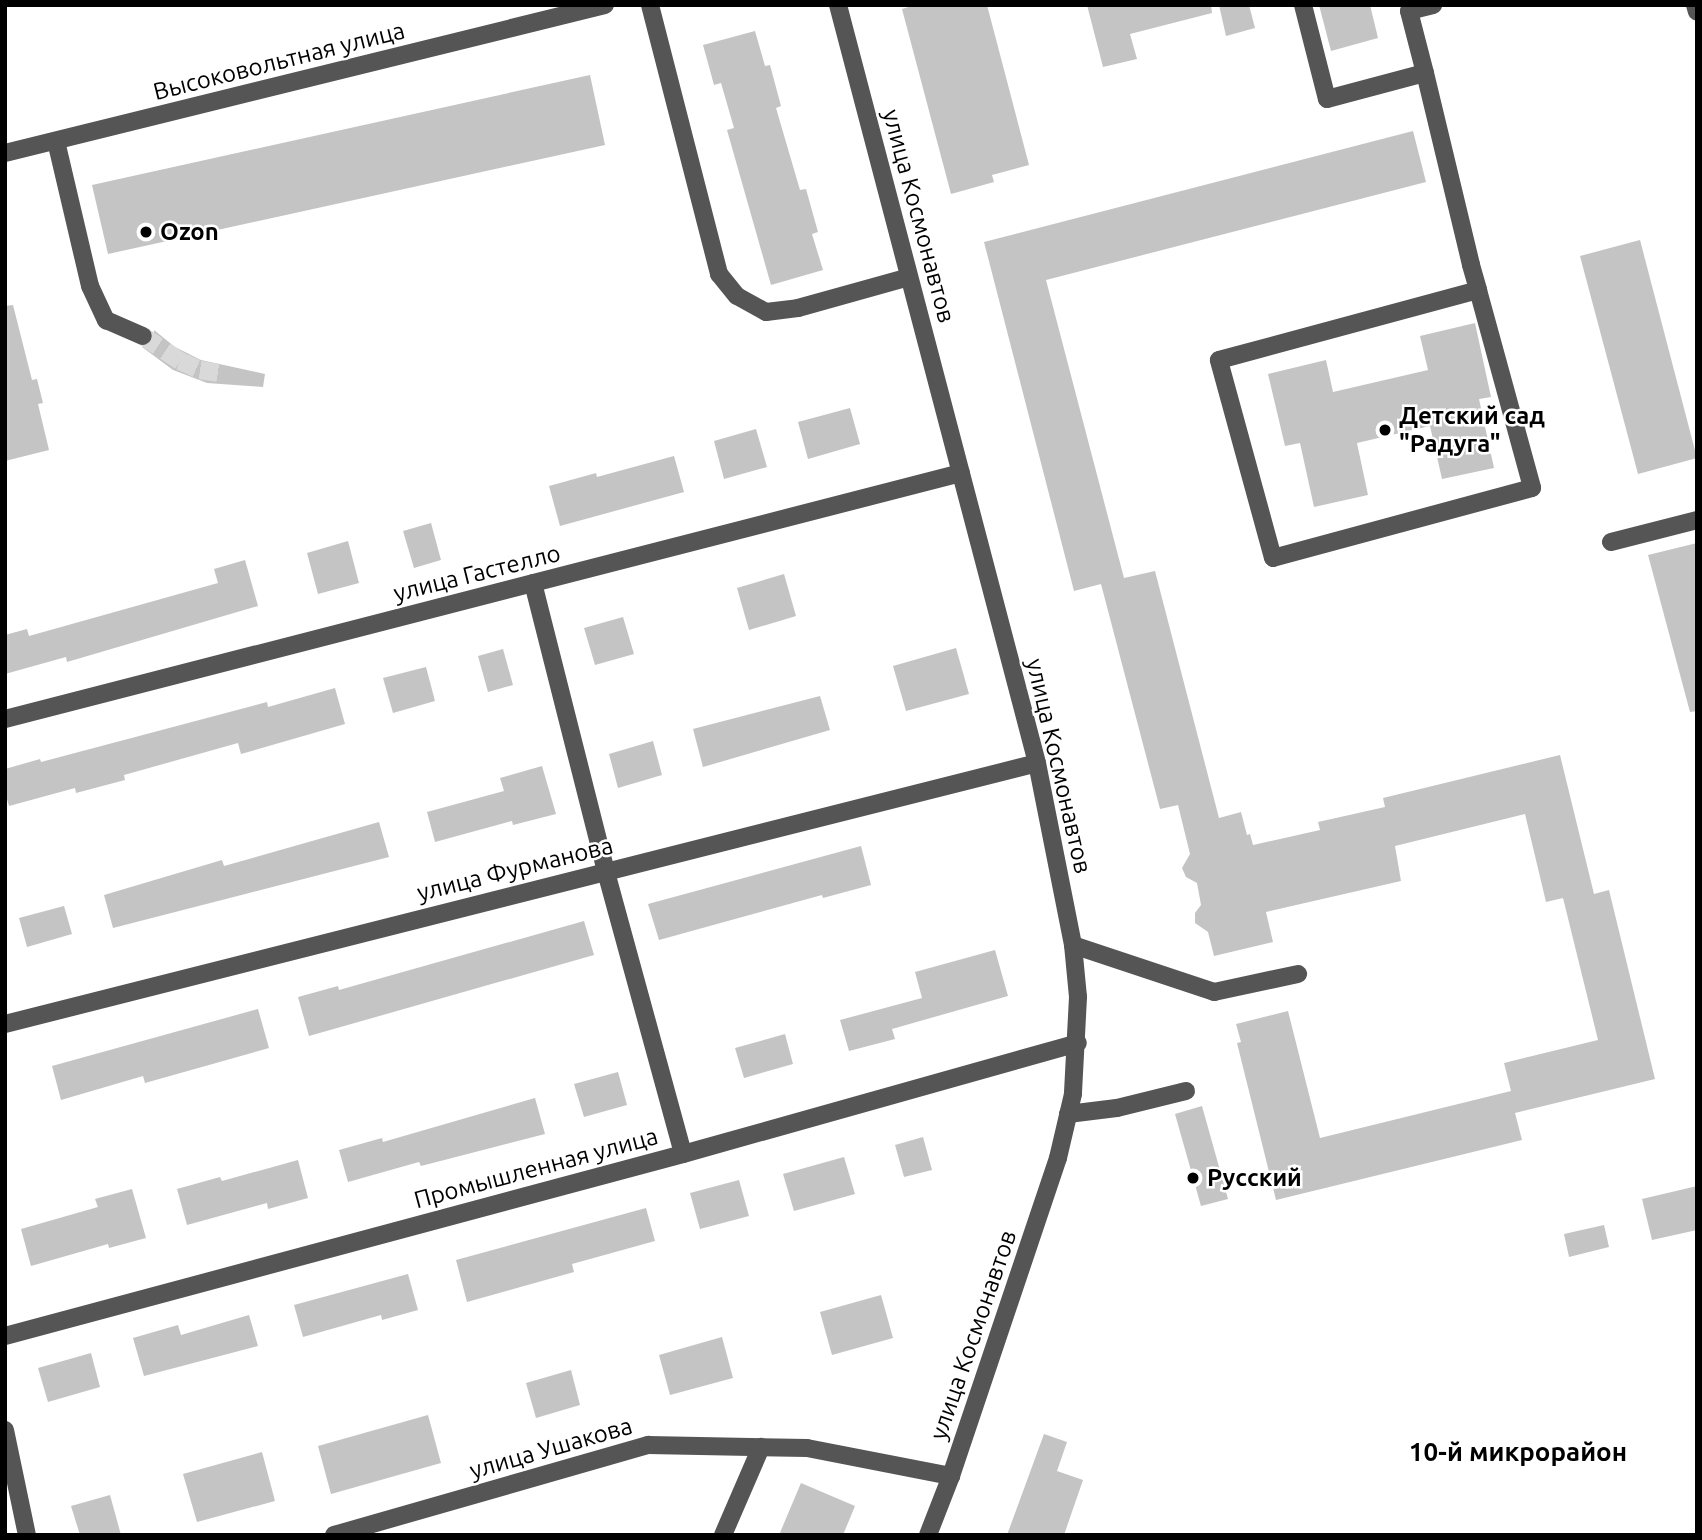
<!DOCTYPE html>
<meta charset="utf-8">
<style>
body{margin:0}
#map{position:relative;width:1702px;height:1540px;overflow:hidden;background:#fff;font-family:Ubuntu,sans-serif}
div>[style]{position:absolute}
.building>*{inset:0;background:#c4c4c4}
.minor-tunnel>*{height:18px;margin-top:-9px;transform-origin:0;background:repeating-linear-gradient(90deg,#d9d9d9 0 18px,transparent 0 27px)}
.minor>*{height:18px;margin:-9px;padding:0 9px;transform-origin:9px;border-radius:9px;background:#555}
.dots>*{width:19px;height:19px;translate:-50% -50%;box-sizing:border-box;border:4px solid #fff;border-radius:50%}
span{translate:-50% -50%;white-space:nowrap;text-align:center;line-height:1.15;-webkit-text-stroke:5px #fff;paint-order:stroke}
.street-label{font-size:24px;color:#000}
.poi-label{font-size:24px;color:#000;font-weight:700}
.left{translate:0 -50%;text-align:left}
.neighbourhood-label{font-size:26px;color:#000;font-weight:700}
.frame{position:absolute;inset:0;border:7px solid #000;pointer-events:none}
</style>
<div id="map">
<div class="building">
<i style="clip-path:polygon(915px 5px,987px 5px,1029px 165px,992px 175px,994px 182px,951px 194px,902px 9px)"></i>
<i style="clip-path:polygon(1087px 5px,1211px 5px,1212px 13px,1130px 34px,1137px 59px,1103px 67px)"></i>
<i style="clip-path:polygon(1219px 5px,1249px 5px,1255px 28px,1226px 36px)"></i>
<i style="clip-path:polygon(1319px 5px,1370px 5px,1378px 38px,1331px 51px)"></i>
<i style="clip-path:polygon(755px 31px,765px 66px,770px 65px,781px 106px,776px 108px,800px 190px,806px 189px,818px 232px,812px 234px,823px 270px,771px 285px,727px 130px,734px 128px,721px 83px,714px 85px,703px 45px)"></i>
<i style="clip-path:polygon(590px 75px,605px 145px,108px 254px,92px 185px)"></i>
<i style="clip-path:polygon(1413px 131px,1426px 182px,1046px 280px,1124px 578px,1155px 571px,1219px 818px,1241px 812px,1247px 835px,1250px 834px,1253px 845px,1320px 830px,1318px 822px,1385px 807px,1383px 798px,1560px 755px,1594px 894px,1609px 890px,1655px 1079px,1515px 1113px,1522px 1140px,1276px 1200px,1237px 1043px,1241px 1042px,1236px 1024px,1288px 1011px,1320px 1138px,1511px 1091px,1504px 1063px,1598px 1040px,1563px 898px,1546px 902px,1525px 814px,1395px 846px,1401px 881px,1266px 912px,1273px 942px,1214px 956px,1208px 932px,1195px 923px,1195px 913px,1201px 905px,1197px 883px,1186px 877px,1182px 868px,1190px 854px,1178px 805px,1160px 809px,1101px 584px,1074px 591px,984px 242px)"></i>
<i style="clip-path:polygon(1640px 240px,1697px 458px,1638px 474px,1580px 256px)"></i>
<i style="clip-path:polygon(13px 305px,32px 380px,37px 379px,43px 403px,38px 404px,49px 450px,5px 461px,5px 306px)"></i>
<i style="clip-path:polygon(1475px 323px,1491px 397px,1479px 399px,1494px 468px,1442px 479px,1430px 426px,1357px 443px,1368px 495px,1314px 507px,1300px 443px,1285px 446px,1268px 374px,1326px 360px,1333px 392px,1428px 370px,1420px 336px)"></i>
<i style="clip-path:polygon(154px 330px,175px 347px,201px 360px,265px 374px,263px 387px,207px 383px,173px 370px,142px 347px,153px 341px)"></i>
<i style="clip-path:polygon(850px 408px,860px 444px,808px 459px,798px 422px)"></i>
<i style="clip-path:polygon(756px 429px,767px 467px,724px 479px,714px 441px)"></i>
<i style="clip-path:polygon(674px 456px,684px 492px,560px 526px,549px 486px,596px 473px,597px 477px)"></i>
<i style="clip-path:polygon(431px 523px,441px 560px,414px 568px,403px 531px)"></i>
<i style="clip-path:polygon(348px 541px,359px 583px,318px 594px,307px 553px)"></i>
<i style="clip-path:polygon(1697px 543px,1697px 711px,1690px 712px,1648px 555px)"></i>
<i style="clip-path:polygon(245px 560px,258px 606px,67px 662px,66px 657px,5px 674px,5px 635px,27px 629px,29px 636px,218px 583px,214px 569px)"></i>
<i style="clip-path:polygon(784px 574px,796px 616px,749px 630px,737px 588px)"></i>
<i style="clip-path:polygon(623px 617px,634px 654px,595px 665px,584px 628px)"></i>
<i style="clip-path:polygon(956px 648px,969px 694px,906px 711px,893px 666px)"></i>
<i style="clip-path:polygon(503px 649px,513px 685px,488px 692px,478px 656px)"></i>
<i style="clip-path:polygon(426px 667px,435px 701px,393px 713px,383px 678px)"></i>
<i style="clip-path:polygon(335px 688px,345px 724px,241px 754px,238px 743px,124px 775px,125px 780px,76px 793px,75px 788px,9px 806px,5px 792px,5px 769px,40px 759px,41px 762px,267px 702px,268px 707px)"></i>
<i style="clip-path:polygon(820px 696px,830px 730px,703px 767px,693px 729px)"></i>
<i style="clip-path:polygon(653px 741px,662px 775px,618px 788px,609px 754px)"></i>
<i style="clip-path:polygon(542px 766px,556px 814px,513px 825px,512px 821px,435px 842px,427px 812px,504px 791px,500px 778px)"></i>
<i style="clip-path:polygon(379px 822px,389px 857px,113px 928px,104px 895px,222px 860px,224px 866px)"></i>
<i style="clip-path:polygon(861px 846px,871px 885px,823px 898px,822px 895px,659px 940px,648px 904px)"></i>
<i style="clip-path:polygon(64px 906px,72px 934px,27px 947px,19px 918px)"></i>
<i style="clip-path:polygon(584px 921px,594px 955px,309px 1036px,298px 997px,338px 986px,339px 990px)"></i>
<i style="clip-path:polygon(995px 950px,1008px 996px,892px 1029px,895px 1039px,849px 1051px,840px 1020px,922px 998px,915px 972px)"></i>
<i style="clip-path:polygon(258px 1009px,269px 1048px,145px 1083px,143px 1076px,61px 1100px,52px 1066px)"></i>
<i style="clip-path:polygon(785px 1034px,793px 1064px,744px 1078px,735px 1048px)"></i>
<i style="clip-path:polygon(618px 1072px,627px 1105px,584px 1117px,574px 1084px)"></i>
<i style="clip-path:polygon(535px 1098px,545px 1134px,421px 1166px,419px 1162px,348px 1182px,339px 1150px,382px 1138px,383px 1142px)"></i>
<i style="clip-path:polygon(1202px 1106px,1228px 1199px,1201px 1206px,1175px 1114px)"></i>
<i style="clip-path:polygon(923px 1137px,932px 1170px,904px 1177px,895px 1145px)"></i>
<i style="clip-path:polygon(844px 1157px,855px 1194px,794px 1211px,783px 1174px)"></i>
<i style="clip-path:polygon(298px 1160px,308px 1198px,268px 1209px,267px 1203px,187px 1225px,177px 1189px,220px 1177px,222px 1181px)"></i>
<i style="clip-path:polygon(739px 1180px,749px 1216px,700px 1229px,690px 1193px)"></i>
<i style="clip-path:polygon(1697px 1186px,1697px 1230px,1652px 1240px,1642px 1199px)"></i>
<i style="clip-path:polygon(132px 1189px,146px 1238px,109px 1248px,108px 1244px,31px 1266px,21px 1229px,98px 1207px,95px 1199px)"></i>
<i style="clip-path:polygon(646px 1208px,655px 1241px,572px 1264px,574px 1272px,467px 1302px,456px 1260px)"></i>
<i style="clip-path:polygon(1604px 1225px,1609px 1247px,1569px 1257px,1564px 1234px)"></i>
<i style="clip-path:polygon(408px 1274px,418px 1310px,382px 1320px,381px 1315px,303px 1337px,294px 1305px)"></i>
<i style="clip-path:polygon(881px 1295px,893px 1338px,832px 1355px,820px 1312px)"></i>
<i style="clip-path:polygon(249px 1315px,258px 1346px,144px 1376px,133px 1338px,178px 1325px,181px 1335px)"></i>
<i style="clip-path:polygon(722px 1337px,733px 1378px,670px 1395px,659px 1355px)"></i>
<i style="clip-path:polygon(91px 1353px,100px 1387px,48px 1402px,38px 1368px)"></i>
<i style="clip-path:polygon(571px 1370px,580px 1405px,536px 1418px,526px 1383px)"></i>
<i style="clip-path:polygon(428px 1415px,441px 1463px,331px 1494px,318px 1446px)"></i>
<i style="clip-path:polygon(1044px 1434px,1067px 1442px,1057px 1471px,1083px 1480px,1064px 1535px,1007px 1535px)"></i>
<i style="clip-path:polygon(262px 1452px,275px 1501px,197px 1522px,183px 1474px)"></i>
<i style="clip-path:polygon(801px 1483px,855px 1506px,843px 1535px,779px 1535px)"></i>
<i style="clip-path:polygon(110px 1495px,121px 1535px,80px 1535px,71px 1506px)"></i>
</div>
<div class="minor-tunnel">
<i style="left:143px;top:336px;width:45px;rotate:34deg"></i>
<i style="left:180px;top:361px;width:22px;rotate:24deg"></i>
<i style="left:200px;top:370px;width:24px;rotate:9deg"></i>
</div>
<div class="minor">
<i style="left:650px;top:5px;width:278px;rotate:75.6deg"></i>
<i style="left:719px;top:274px;width:28px;rotate:51deg"></i>
<i style="left:737px;top:296px;width:33px;rotate:29deg"></i>
<i style="left:766px;top:312px;width:32px;rotate:-7deg"></i>
<i style="left:798px;top:308px;width:115px;rotate:-15.6deg"></i>
<i style="left:838px;top:5px;width:784px;rotate:75.29deg"></i>
<i style="left:1037px;top:763px;width:186px;rotate:78.8deg"></i>
<i style="left:1073px;top:945px;width:52px;rotate:84.5deg"></i>
<i style="left:1078px;top:997px;width:97px;rotate:93deg"></i>
<i style="left:1073px;top:1094px;width:66px;rotate:103.2deg"></i>
<i style="left:1058px;top:1158px;width:336px;rotate:108.6deg"></i>
<i style="left:951px;top:1476px;width:63px;rotate:111.3deg"></i>
<i style="left:1303px;top:5px;width:97px;rotate:75.7deg"></i>
<i style="left:1327px;top:99px;width:101px;rotate:-14.9deg"></i>
<i style="left:1425px;top:73px;width:64px;rotate:-104.5deg"></i>
<i style="left:1409px;top:11px;width:25px;rotate:-14deg"></i>
<i style="left:1695px;top:5px;width:7px;rotate:74deg"></i>
<i style="left:1425px;top:73px;width:197px;rotate:76.5deg"></i>
<i style="left:1471px;top:265px;width:26px;rotate:74deg"></i>
<i style="left:1478px;top:290px;width:205px;rotate:74.7deg"></i>
<i style="left:1532px;top:488px;width:268px;rotate:164.9deg"></i>
<i style="left:1273px;top:558px;width:205px;rotate:-105.3deg"></i>
<i style="left:1219px;top:360px;width:268px;rotate:-15.1deg"></i>
<i style="left:56px;top:141px;width:149px;rotate:76.8deg"></i>
<i style="left:90px;top:286px;width:38px;rotate:65deg"></i>
<i style="left:106px;top:320px;width:40px;rotate:23.4deg"></i>
<i style="left:5px;top:153px;width:618px;rotate:-13.86deg"></i>
<i style="left:1611px;top:542px;width:89px;rotate:-14.3deg"></i>
<i style="left:533px;top:583px;width:298px;rotate:75.8deg"></i>
<i style="left:606px;top:872px;width:292px;rotate:74.7deg"></i>
<i style="left:5px;top:719px;width:987px;rotate:-14.43deg"></i>
<i style="left:1073px;top:945px;width:149px;rotate:18.4deg"></i>
<i style="left:1214px;top:992px;width:86px;rotate:-12.1deg"></i>
<i style="left:5px;top:1024px;width:1064px;rotate:-14.19deg"></i>
<i style="left:1068px;top:1114px;width:49px;rotate:-7deg"></i>
<i style="left:1117px;top:1108px;width:71px;rotate:-13.8deg"></i>
<i style="left:5px;top:1336px;width:702px;rotate:-15.03deg"></i>
<i style="left:683px;top:1154px;width:410px;rotate:-15.7deg"></i>
<i style="left:5px;top:1430px;width:107px;rotate:78.2deg"></i>
<i style="left:334px;top:1535px;width:327px;rotate:-16deg"></i>
<i style="left:648px;top:1445px;width:159px;rotate:1.1deg"></i>
<i style="left:807px;top:1448px;width:147px;rotate:11deg"></i>
<i style="left:723px;top:1535px;width:96px;rotate:-66.6deg"></i>
</div>
<div class="dots">
<i style="left:146px;top:232px;background:#000"></i>
<i style="left:1385px;top:430px;background:#000"></i>
<i style="left:1193px;top:1178px;background:#000"></i>
</div>
<div class="street-label">
<span style="left:279px;top:61px;rotate:-14deg">Высоковольтная улица</span>
<span style="left:919px;top:216px;rotate:75deg">улица Космонавтов</span>
<span style="left:477px;top:573px;rotate:-14deg">улица Гастелло</span>
<span style="left:1059px;top:766px;rotate:77deg">улица Космонавтов</span>
<span style="left:515px;top:869px;rotate:-14deg">улица Фурманова</span>
<span style="left:536px;top:1168px;rotate:-15deg">Промышленная улица</span>
<span style="left:973px;top:1335px;rotate:-71deg">улица Космонавтов</span>
<span style="left:551px;top:1448px;rotate:-16deg">улица Ушакова</span>
</div>
<div class="poi-label">
<span class="left" style="left:160px;top:232px">Ozon</span>
<span class="left" style="left:1399px;top:430px">Детский сад<br>"Радуга"</span>
<span class="left" style="left:1207px;top:1178px">Русский</span>
</div>
<div class="neighbourhood-label">
<span style="left:1518px;top:1452px">10-й микрорайон</span>
</div>
<div class="frame"></div>
</div>
